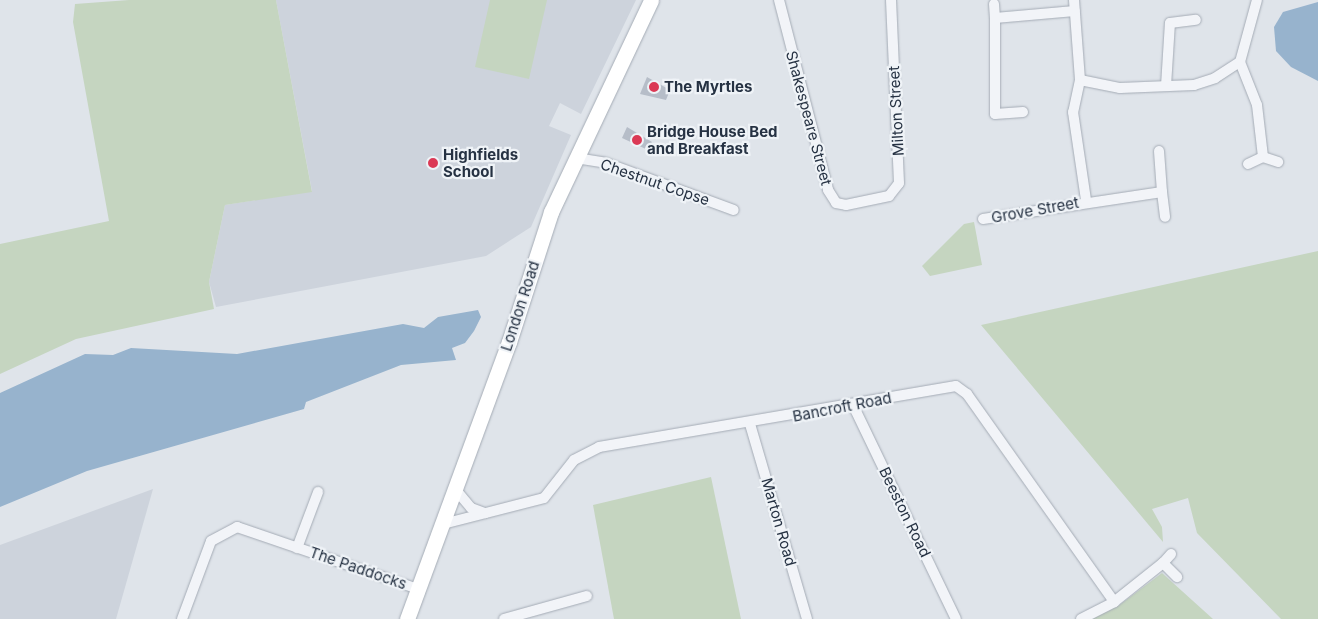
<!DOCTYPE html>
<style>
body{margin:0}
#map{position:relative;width:1318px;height:619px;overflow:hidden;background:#dfe4ea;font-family:Inter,sans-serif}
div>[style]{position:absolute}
.built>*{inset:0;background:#cdd3dc}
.green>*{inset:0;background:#c5d5c0}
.water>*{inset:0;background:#97b3cd}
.building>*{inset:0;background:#b6bdc8}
.roads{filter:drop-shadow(0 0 1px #a4abb5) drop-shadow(0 0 1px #a4abb5)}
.minor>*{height:10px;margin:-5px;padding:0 5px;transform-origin:5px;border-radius:5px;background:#f2f4f8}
.secondary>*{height:15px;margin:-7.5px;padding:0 7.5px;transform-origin:7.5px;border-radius:7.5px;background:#fff}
.dots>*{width:14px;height:14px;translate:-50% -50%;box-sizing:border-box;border:2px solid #eff3f7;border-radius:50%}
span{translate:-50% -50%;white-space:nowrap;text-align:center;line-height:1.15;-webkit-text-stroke:4.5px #eff3f7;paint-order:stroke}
.poi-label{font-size:15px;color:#263243;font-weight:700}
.left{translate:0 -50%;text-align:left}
.street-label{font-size:15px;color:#263243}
</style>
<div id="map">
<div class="built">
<i style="clip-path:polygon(276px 0,636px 0,581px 114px,560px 103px,549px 126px,571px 135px,531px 227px,486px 256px,216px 307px,209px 282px,225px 205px,312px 191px)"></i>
<i style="clip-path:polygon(153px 489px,116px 619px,0 619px,0 545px)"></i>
</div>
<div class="green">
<i style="clip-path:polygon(129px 0,276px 0,312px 192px,225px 205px,209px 282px,214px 309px,76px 339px,0 374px,0 244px,109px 221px,73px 22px,75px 4px)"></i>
<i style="clip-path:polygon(490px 0,547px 0,529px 79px,475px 67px)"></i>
<i style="clip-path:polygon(974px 222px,982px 265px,930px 276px,922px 266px,964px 224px)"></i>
<i style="clip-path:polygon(1318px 251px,1318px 619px,1281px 619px,1197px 533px,1188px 498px,1152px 509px,1162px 527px,1163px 542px,981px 325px)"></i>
<i style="clip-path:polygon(711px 477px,741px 619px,614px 619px,593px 505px)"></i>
<i style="clip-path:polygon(1162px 573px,1213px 619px,1088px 619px,1118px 606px)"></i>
</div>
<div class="water">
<i style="clip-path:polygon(1318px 2px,1318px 81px,1291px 67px,1276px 51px,1274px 27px,1283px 12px)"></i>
<i style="clip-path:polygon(478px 310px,481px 317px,474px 331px,465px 343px,452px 348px,456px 360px,401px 365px,306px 402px,304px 409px,87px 471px,0 507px,0 393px,85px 354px,113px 355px,131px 348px,237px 354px,403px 324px,424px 328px,438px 317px)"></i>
</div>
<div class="building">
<i style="clip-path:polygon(647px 77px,670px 90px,666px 100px,640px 94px)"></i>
<i style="clip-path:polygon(627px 127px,652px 142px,648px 150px,622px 138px)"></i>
</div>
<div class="roads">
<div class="minor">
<i style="left:779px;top:0;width:196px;rotate:75.5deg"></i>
<i style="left:828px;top:190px;width:15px;rotate:58deg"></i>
<i style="left:836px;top:203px;width:10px;rotate:11deg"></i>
<i style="left:846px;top:205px;width:44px;rotate:-11.8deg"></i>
<i style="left:889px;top:196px;width:16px;rotate:-52deg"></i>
<i style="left:899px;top:183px;width:183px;rotate:-92.5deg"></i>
<i style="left:1074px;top:0;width:80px;rotate:85.7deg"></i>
<i style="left:1080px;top:80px;width:33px;rotate:102deg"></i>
<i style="left:1073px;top:112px;width:89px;rotate:81.6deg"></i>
<i style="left:994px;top:4px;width:14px;rotate:86deg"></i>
<i style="left:1240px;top:62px;width:46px;rotate:68.4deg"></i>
<i style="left:1257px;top:105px;width:52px;rotate:83.4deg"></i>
<i style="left:1080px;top:80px;width:41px;rotate:11.3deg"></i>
<i style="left:1120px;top:88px;width:74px;rotate:-2.3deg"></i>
<i style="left:1194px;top:85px;width:22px;rotate:-18deg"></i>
<i style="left:1215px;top:78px;width:30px;rotate:-33deg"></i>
<i style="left:1240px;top:62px;width:64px;rotate:-74.7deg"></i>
<i style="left:1166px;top:86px;width:63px;rotate:-86.4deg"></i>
<i style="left:1170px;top:23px;width:26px;rotate:-7deg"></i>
<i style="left:1023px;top:112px;width:28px;rotate:176deg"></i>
<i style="left:995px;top:114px;width:96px;rotate:-90deg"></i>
<i style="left:995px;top:18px;width:80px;rotate:-5deg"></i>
<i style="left:576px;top:158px;width:30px;rotate:9deg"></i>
<i style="left:606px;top:163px;width:136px;rotate:20.2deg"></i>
<i style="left:1248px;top:164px;width:17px;rotate:-25deg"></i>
<i style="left:1263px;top:157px;width:16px;rotate:18deg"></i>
<i style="left:1162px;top:192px;width:25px;rotate:83deg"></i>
<i style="left:983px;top:219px;width:181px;rotate:-8.6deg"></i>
<i style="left:1162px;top:192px;width:41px;rotate:-94.2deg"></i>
<i style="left:853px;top:405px;width:237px;rotate:64.3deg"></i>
<i style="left:750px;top:424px;width:203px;rotate:73.7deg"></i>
<i style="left:456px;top:490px;width:23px;rotate:50deg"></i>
<i style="left:471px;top:508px;width:15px;rotate:20deg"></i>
<i style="left:443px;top:524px;width:104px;rotate:-14.4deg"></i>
<i style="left:544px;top:498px;width:48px;rotate:-51.7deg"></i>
<i style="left:574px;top:460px;width:28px;rotate:-27deg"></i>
<i style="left:599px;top:447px;width:362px;rotate:-9.7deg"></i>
<i style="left:956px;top:386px;width:14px;rotate:36deg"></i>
<i style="left:967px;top:394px;width:255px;rotate:54.7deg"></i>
<i style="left:297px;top:548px;width:60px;rotate:-69.4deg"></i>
<i style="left:1163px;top:563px;width:12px;rotate:-48deg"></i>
<i style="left:182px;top:619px;width:83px;rotate:-69.6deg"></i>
<i style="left:211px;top:541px;width:30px;rotate:-28deg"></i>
<i style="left:237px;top:527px;width:191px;rotate:18.9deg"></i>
<i style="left:504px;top:619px;width:86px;rotate:-15.5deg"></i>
<i style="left:1081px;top:619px;width:37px;rotate:-27deg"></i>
<i style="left:1114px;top:602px;width:63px;rotate:-38.5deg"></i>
<i style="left:1163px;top:563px;width:20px;rotate:45deg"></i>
</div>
<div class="secondary">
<i style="left:407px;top:619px;width:295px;rotate:-69.8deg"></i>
<i style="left:509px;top:342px;width:137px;rotate:-72.1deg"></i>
<i style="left:551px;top:212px;width:234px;rotate:-64.7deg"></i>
</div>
</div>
<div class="dots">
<i style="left:654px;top:87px;background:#db3955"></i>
<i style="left:637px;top:140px;background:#db3955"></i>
<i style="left:433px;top:163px;background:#db3955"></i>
</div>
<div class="poi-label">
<span class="left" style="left:664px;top:87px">The Myrtles</span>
<span class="left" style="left:647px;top:140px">Bridge House Bed<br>and Breakfast</span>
<span class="left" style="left:443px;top:163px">Highfields<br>School</span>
</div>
<div class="street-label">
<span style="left:896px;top:111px;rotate:-93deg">Milton Street</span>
<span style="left:809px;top:118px;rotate:75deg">Shakespeare Street</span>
<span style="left:655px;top:182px;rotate:19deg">Chestnut Copse</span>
<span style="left:1035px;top:210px;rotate:-10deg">Grove Street</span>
<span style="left:520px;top:306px;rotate:-72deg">London Road</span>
<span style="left:842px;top:407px;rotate:-11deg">Bancroft Road</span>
<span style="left:905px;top:512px;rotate:64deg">Beeston Road</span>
<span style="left:779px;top:522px;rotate:74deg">Marton Road</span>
<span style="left:358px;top:568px;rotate:19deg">The Paddocks</span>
</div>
</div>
